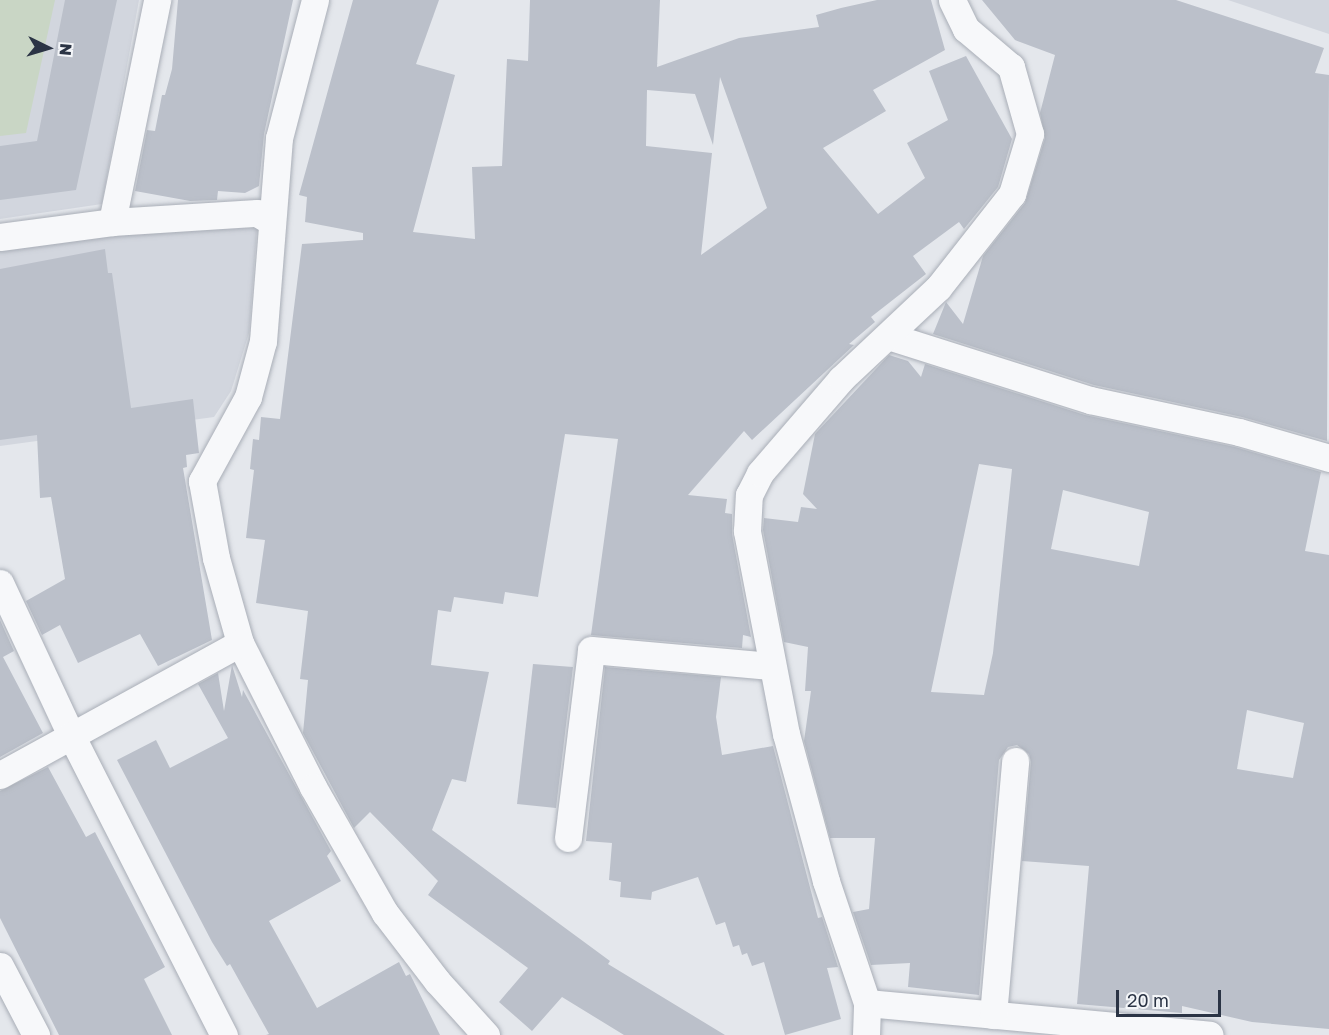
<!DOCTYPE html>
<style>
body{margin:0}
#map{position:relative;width:1329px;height:1035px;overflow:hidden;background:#e4e7ec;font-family:"Golos Text",sans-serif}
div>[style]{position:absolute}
.built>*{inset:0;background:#d2d6de}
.green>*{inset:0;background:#c9d6c5}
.building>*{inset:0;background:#bbc0ca}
.roads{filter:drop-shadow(0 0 2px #a9aeb7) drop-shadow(0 0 2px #a9aeb7)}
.street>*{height:27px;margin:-13.5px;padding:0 13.5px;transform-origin:13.5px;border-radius:13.5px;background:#f7f8fa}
span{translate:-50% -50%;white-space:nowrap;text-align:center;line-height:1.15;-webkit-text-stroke:5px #f4f6f9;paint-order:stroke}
.north{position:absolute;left:18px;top:18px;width:60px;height:60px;-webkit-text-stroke:4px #f4f6f9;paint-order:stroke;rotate:95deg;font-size:16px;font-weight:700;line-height:24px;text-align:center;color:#2b3445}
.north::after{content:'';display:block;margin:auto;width:21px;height:27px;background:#2b3445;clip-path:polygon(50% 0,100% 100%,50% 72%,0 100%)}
.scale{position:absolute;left:1116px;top:990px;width:105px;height:27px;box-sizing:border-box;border:3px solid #2b3445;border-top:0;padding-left:8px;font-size:18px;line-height:21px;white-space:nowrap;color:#2b3445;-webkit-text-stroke:4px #f4f6f9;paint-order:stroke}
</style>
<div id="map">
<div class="built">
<i style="clip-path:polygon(0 0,139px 0,102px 204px,0 219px)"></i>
<i style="clip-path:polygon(1228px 0,1329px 0,1329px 34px)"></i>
<i style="clip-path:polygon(257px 228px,249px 333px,231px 391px,214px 417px,0 446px,0 242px,121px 231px)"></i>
</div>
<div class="green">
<i style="clip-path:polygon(0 0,55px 0,26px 133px,0 136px)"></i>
</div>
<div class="building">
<i style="clip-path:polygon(65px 0,117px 0,76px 190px,0 200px,0 146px,37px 141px)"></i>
<i style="clip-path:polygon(178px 0,293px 0,264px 134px,259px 186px,245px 193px,218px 191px,217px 200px,190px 201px,135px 191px,147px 130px,155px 131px,162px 95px,165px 95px,172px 69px)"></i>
<i style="clip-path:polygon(evenodd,353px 0,439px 0,416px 64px,455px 75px,413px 232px,475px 239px,472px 167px,502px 166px,507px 59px,528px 61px,530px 0,660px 0,657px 67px,739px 38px,819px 27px,816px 15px,841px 8px,877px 0,931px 0,945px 50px,873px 90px,886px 111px,823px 148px,878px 214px,925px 178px,907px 143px,948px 120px,929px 71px,966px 56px,1012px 139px,998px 187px,964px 229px,959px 222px,913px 256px,926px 274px,871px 317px,875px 322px,849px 344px,854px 345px,752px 440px,744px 431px,688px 495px,727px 499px,725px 513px,732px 514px,732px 534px,751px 637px,743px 635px,742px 648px,591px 635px,618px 439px,565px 434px,538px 597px,505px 592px,503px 604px,454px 597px,451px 612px,438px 610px,431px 665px,489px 672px,466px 782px,452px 779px,432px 830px,610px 961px,608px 964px,725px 1035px,624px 1035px,562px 997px,532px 1031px,499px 1002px,528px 968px,428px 895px,438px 881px,370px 812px,354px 828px,303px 733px,308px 680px,300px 679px,308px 611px,256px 603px,265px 540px,246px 538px,254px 470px,250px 469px,253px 439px,259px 440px,261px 417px,280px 419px,302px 244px,363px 240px,363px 233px,305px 222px,307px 197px,299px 195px,353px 0,720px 77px,767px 208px,701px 255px,712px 153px,646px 146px,647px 90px,695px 94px,713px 145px,720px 77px)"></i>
<i style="clip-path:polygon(982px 0,1176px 0,1324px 48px,1315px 73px,1329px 75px,1327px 441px,1242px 417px,1094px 385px,933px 334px,946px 302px,963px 324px,983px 256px,1025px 203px,1045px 138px,1040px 113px,1055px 55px,1015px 40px)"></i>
<i style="clip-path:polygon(105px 249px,108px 273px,112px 273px,131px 408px,193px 399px,199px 453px,186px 455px,187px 467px,183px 468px,212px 640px,158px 666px,140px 634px,78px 663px,60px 625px,42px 635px,26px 601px,65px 579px,51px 497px,40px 498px,37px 435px,0 440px,0 269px)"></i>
<i style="clip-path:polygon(evenodd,889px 355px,908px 361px,921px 377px,925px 364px,1085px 415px,1235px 447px,1321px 472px,1305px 551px,1329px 555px,1329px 1029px,1252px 1022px,1182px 1006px,1182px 1013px,1077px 1004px,1089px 866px,1022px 861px,1031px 762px,1029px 754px,1017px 745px,1008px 747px,999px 760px,979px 995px,908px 987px,910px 963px,871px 965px,853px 912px,869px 909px,875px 838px,830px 838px,804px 741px,811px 691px,805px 691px,808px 647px,784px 642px,763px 530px,764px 518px,798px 522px,801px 507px,817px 509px,803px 494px,815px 434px,889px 355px,979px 464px,1012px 469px,993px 653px,984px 695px,931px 692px,979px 464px,889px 355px,1063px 490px,1149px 512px,1139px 566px,1051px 549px,1063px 490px,889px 355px,1247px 710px,1304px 723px,1293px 778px,1237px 769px,1247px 710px)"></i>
<i style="clip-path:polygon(0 620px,14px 651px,3px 657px,43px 733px,0 757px)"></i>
<i style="clip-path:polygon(533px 664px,573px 667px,556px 808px,517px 804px)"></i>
<i style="clip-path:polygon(232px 665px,242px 697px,243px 690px,331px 851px,327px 856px,341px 881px,269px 921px,317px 1008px,399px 962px,406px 976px,410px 974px,440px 1035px,266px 1035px,269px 1034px,230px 964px,227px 966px,212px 942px,117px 760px,156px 740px,170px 768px,228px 738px,198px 684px,218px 673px,224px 711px)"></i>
<i style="clip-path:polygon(605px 667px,721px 677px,716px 717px,722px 755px,773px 746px,818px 918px,822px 917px,838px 967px,827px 968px,841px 1019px,785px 1035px,764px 962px,752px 966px,747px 953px,742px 955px,739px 945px,733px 947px,725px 922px,716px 925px,698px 877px,652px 892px,651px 900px,620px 897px,621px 882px,609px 880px,612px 843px,586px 841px)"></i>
<i style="clip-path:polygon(48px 767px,86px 837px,95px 832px,165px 967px,144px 979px,172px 1035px,59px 1035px,0 918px,0 791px)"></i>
</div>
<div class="roads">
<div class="street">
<i style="left:315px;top:0;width:143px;rotate:104.6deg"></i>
<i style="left:279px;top:138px;width:204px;rotate:94.5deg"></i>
<i style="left:263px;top:341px;width:58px;rotate:105deg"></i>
<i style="left:248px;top:397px;width:96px;rotate:118.7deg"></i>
<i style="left:202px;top:481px;width:78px;rotate:79.7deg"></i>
<i style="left:216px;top:558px;width:88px;rotate:74.2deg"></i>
<i style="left:240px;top:643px;width:161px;rotate:63.1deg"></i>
<i style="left:313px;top:787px;width:145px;rotate:60.3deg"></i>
<i style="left:385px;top:913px;width:86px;rotate:52.6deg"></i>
<i style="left:437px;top:981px;width:73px;rotate:47.8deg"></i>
<i style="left:112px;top:222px;width:227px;rotate:-78.5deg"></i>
<i style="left:0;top:237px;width:113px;rotate:-7.6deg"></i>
<i style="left:112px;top:222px;width:145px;rotate:-3.6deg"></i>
<i style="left:257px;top:213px;width:16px;rotate:30deg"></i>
<i style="left:888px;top:336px;width:212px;rotate:17.6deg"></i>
<i style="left:1090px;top:400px;width:152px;rotate:12.1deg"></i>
<i style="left:1239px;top:432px;width:94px;rotate:16.1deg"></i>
<i style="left:0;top:583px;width:168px;rotate:65deg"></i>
<i style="left:71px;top:735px;width:337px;rotate:63deg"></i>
<i style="left:0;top:775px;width:274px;rotate:-28.8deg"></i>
<i style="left:568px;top:838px;width:189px;rotate:-83deg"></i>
<i style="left:591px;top:650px;width:181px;rotate:5.1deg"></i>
<i style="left:0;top:966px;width:78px;rotate:62.4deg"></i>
<i style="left:867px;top:1003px;width:344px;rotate:5.3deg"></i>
<i style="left:993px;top:1015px;width:255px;rotate:-85deg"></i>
<i style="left:866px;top:1035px;width:32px;rotate:-88deg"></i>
<i style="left:867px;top:1003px;width:129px;rotate:-108.6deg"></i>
<i style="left:826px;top:881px;width:152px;rotate:-105.2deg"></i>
<i style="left:786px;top:734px;width:207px;rotate:-100.9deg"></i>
<i style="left:747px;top:531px;width:36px;rotate:-87deg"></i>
<i style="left:749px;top:495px;width:25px;rotate:-63deg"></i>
<i style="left:760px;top:473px;width:124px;rotate:-49.2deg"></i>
<i style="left:841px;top:379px;width:133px;rotate:-43.2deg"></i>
<i style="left:938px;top:288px;width:120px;rotate:-51.8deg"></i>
<i style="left:1012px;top:194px;width:63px;rotate:-73.3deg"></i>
<i style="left:1030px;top:134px;width:70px;rotate:-105.8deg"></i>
<i style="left:1011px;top:67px;width:59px;rotate:-139.8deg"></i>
<i style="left:966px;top:29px;width:32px;rotate:-116deg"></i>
</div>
</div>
<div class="north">N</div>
<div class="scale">20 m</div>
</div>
